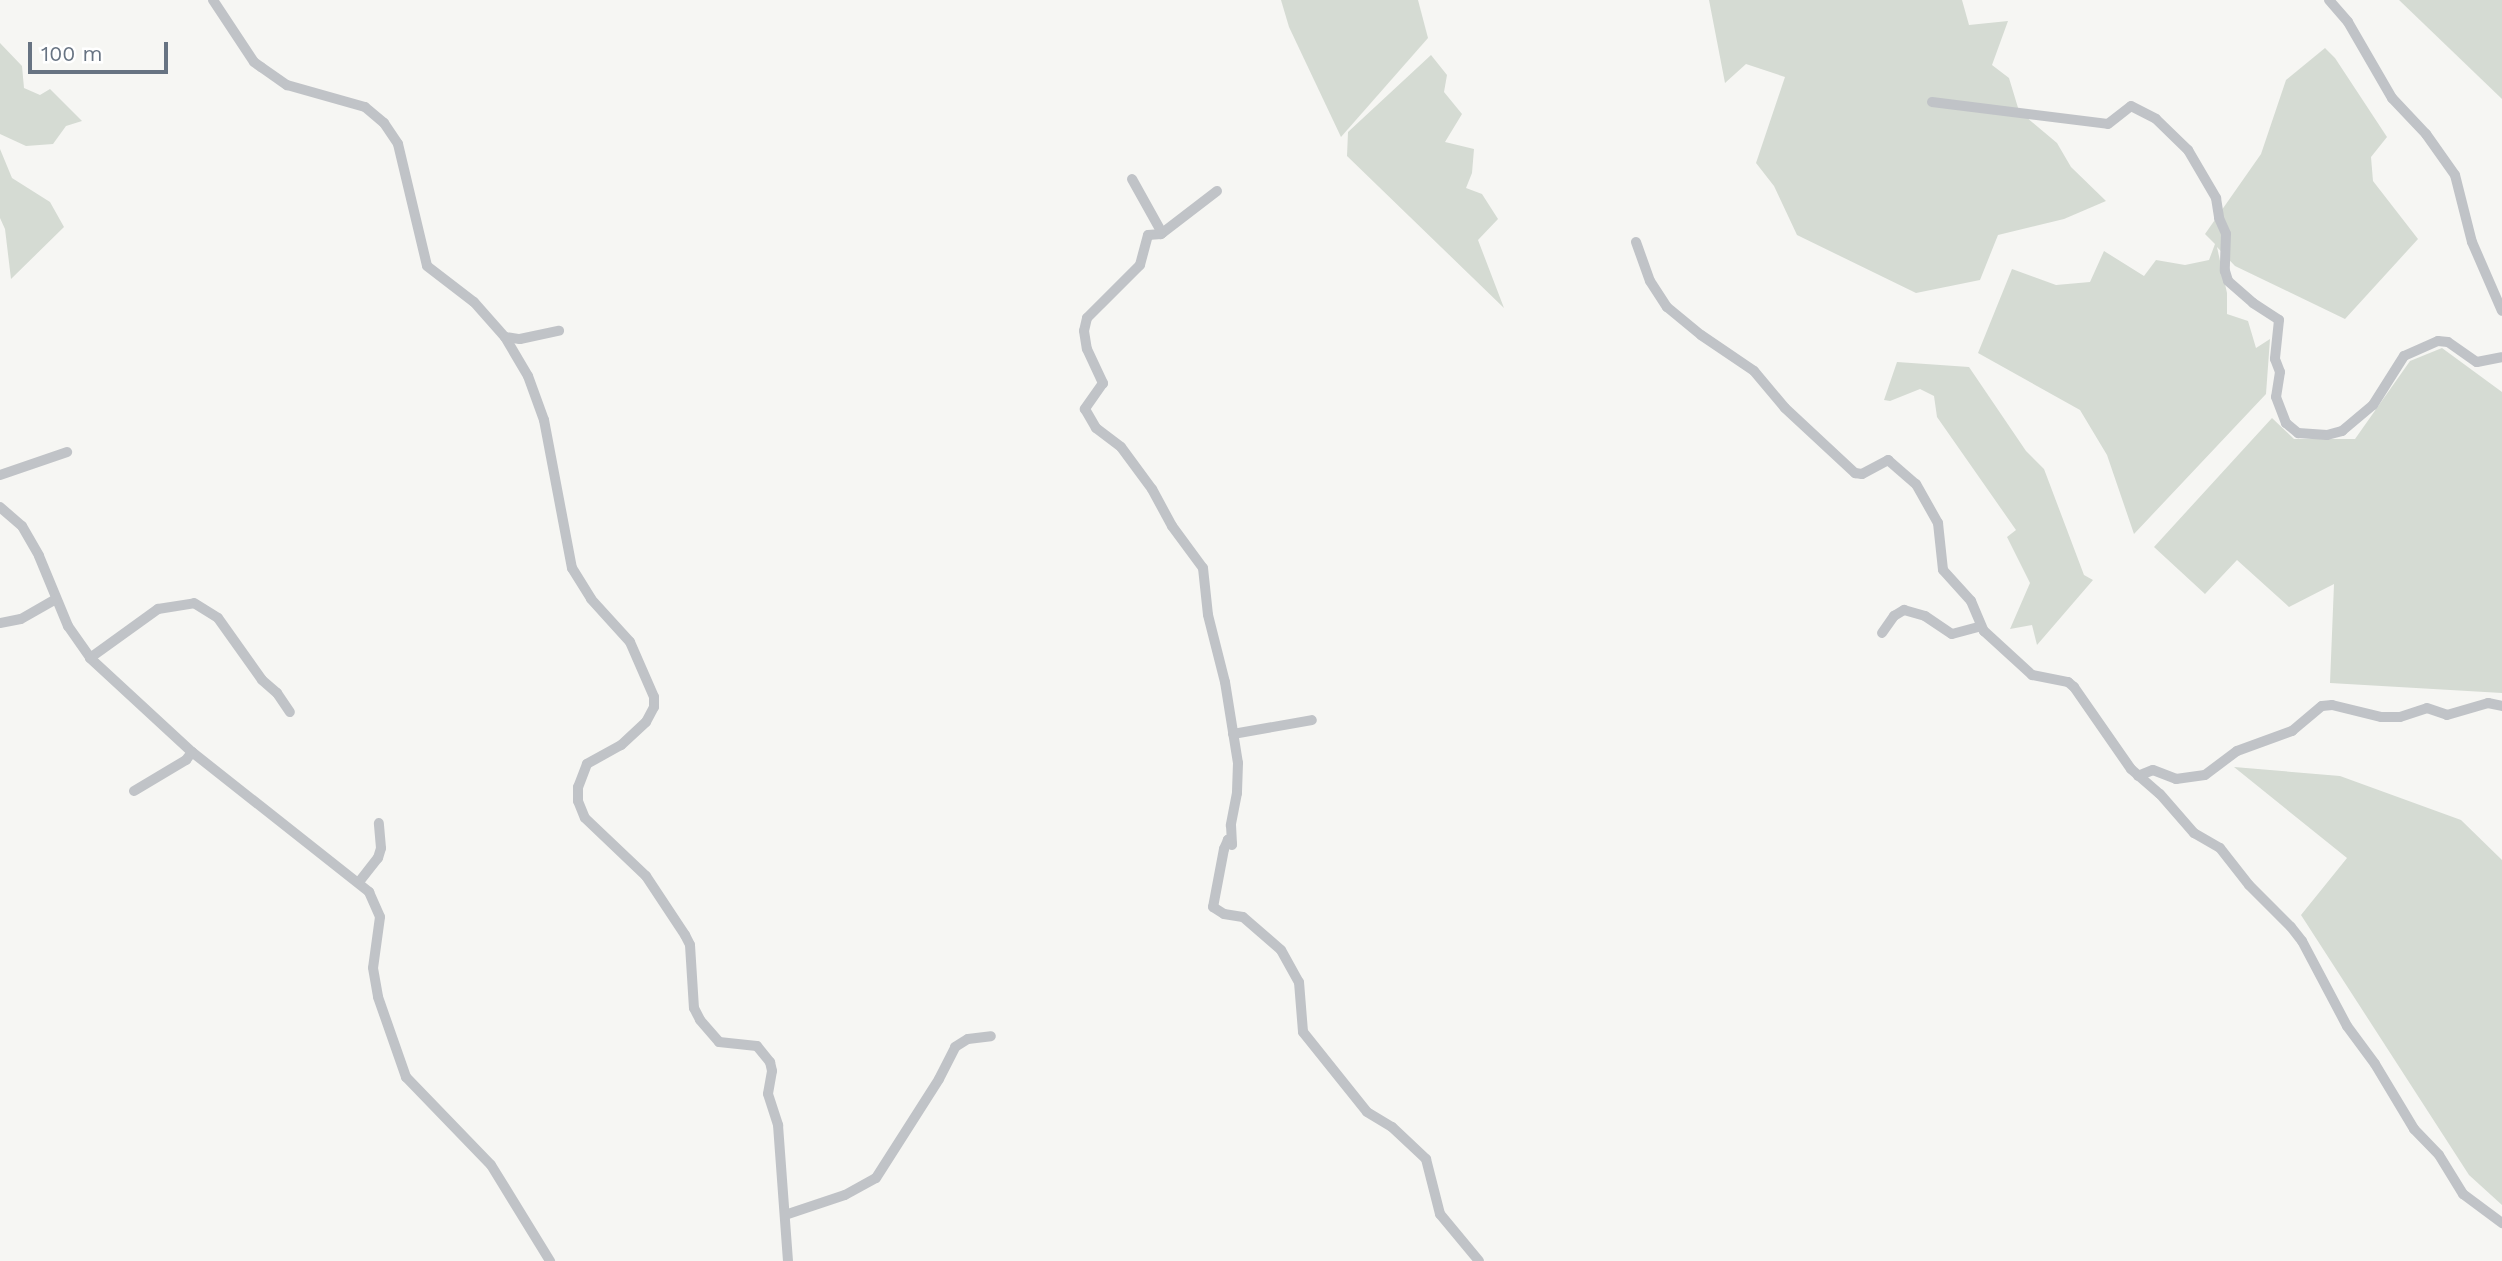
<!DOCTYPE html>
<style>
body{margin:0}
#map{position:relative;width:2502px;height:1261px;overflow:hidden;background:#f6f6f3;font-family:"Work Sans",sans-serif}
div>[style]{position:absolute}
.green>*{inset:0;background:#d5dbd3}
.minor>*{height:10px;margin:-5px;padding:0 5px;transform-origin:5px;border-radius:5px;background:#c0c3c7}
span{translate:-50% -50%;white-space:nowrap;text-align:center;line-height:1.15;-webkit-text-stroke:7px #fff;paint-order:stroke}
.scale{position:absolute;left:28px;top:42px;width:140px;height:32px;box-sizing:border-box;border:4px solid #677382;border-top:0;padding-left:9px;font-size:21px;line-height:24px;white-space:nowrap;color:#677382;-webkit-text-stroke:5px #fff;paint-order:stroke}
</style>
<div id="map">
<div class="green">
<i style="clip-path:polygon(1281px 0,1418px 0,1428px 38px,1341px 137px,1289px 27px)"></i>
<i style="clip-path:polygon(1709px 0,1962px 0,1969px 25px,2008px 21px,1992px 65px,2009px 78px,2019px 111px,2057px 143px,2071px 167px,2106px 201px,2064px 219px,1998px 235px,1980px 280px,1916px 293px,1797px 235px,1774px 186px,1756px 163px,1785px 77px,1746px 64px,1725px 83px)"></i>
<i style="clip-path:polygon(2399px 0,2502px 0,2502px 99px)"></i>
<i style="clip-path:polygon(0 43px,22px 66px,24px 88px,40px 95px,50px 89px,82px 121px,66px 126px,53px 144px,26px 146px,0 134px)"></i>
<i style="clip-path:polygon(2325px 48px,2335px 58px,2387px 137px,2371px 157px,2373px 181px,2418px 239px,2345px 319px,2235px 266px,2217px 247px,2227px 293px,2227px 314px,2248px 321px,2256px 348px,2270px 339px,2266px 394px,2134px 534px,2107px 455px,2080px 410px,1978px 353px,2012px 269px,2056px 285px,2090px 282px,2104px 251px,2144px 276px,2156px 260px,2185px 265px,2209px 260px,2215px 244px,2205px 234px,2261px 154px,2286px 80px)"></i>
<i style="clip-path:polygon(1431px 55px,1447px 75px,1444px 92px,1462px 114px,1445px 142px,1474px 149px,1472px 173px,1466px 188px,1482px 194px,1498px 219px,1478px 240px,1504px 308px,1347px 156px,1348px 132px)"></i>
<i style="clip-path:polygon(0 149px,12px 178px,50px 202px,64px 227px,11px 279px,5px 229px,0 218px)"></i>
<i style="clip-path:polygon(2442px 348px,2502px 392px,2502px 693px,2330px 683px,2334px 584px,2289px 607px,2237px 560px,2205px 594px,2154px 547px,2272px 418px,2294px 439px,2355px 439px,2410px 361px)"></i>
<i style="clip-path:polygon(1897px 362px,1969px 367px,2026px 451px,2044px 469px,2084px 575px,2093px 580px,2037px 645px,2032px 625px,2010px 629px,2030px 583px,2007px 537px,2016px 530px,1937px 417px,1934px 396px,1920px 389px,1890px 401px,1884px 400px)"></i>
<i style="clip-path:polygon(2234px 767px,2340px 776px,2461px 820px,2502px 860px,2502px 1205px,2469px 1175px,2301px 915px,2347px 858px)"></i>
</div>
<div class="minor">
<i style="left:213px;top:0;width:74px;rotate:56.5deg"></i>
<i style="left:254px;top:62px;width:9px;rotate:36deg"></i>
<i style="left:261px;top:67px;width:32px;rotate:35deg"></i>
<i style="left:287px;top:85px;width:81px;rotate:15.8deg"></i>
<i style="left:365px;top:107px;width:25px;rotate:40deg"></i>
<i style="left:384px;top:123px;width:25px;rotate:56deg"></i>
<i style="left:398px;top:144px;width:125px;rotate:76.6deg"></i>
<i style="left:427px;top:266px;width:59px;rotate:37.5deg"></i>
<i style="left:474px;top:302px;width:47px;rotate:48.5deg"></i>
<i style="left:505px;top:337px;width:45px;rotate:59.5deg"></i>
<i style="left:528px;top:376px;width:47px;rotate:70deg"></i>
<i style="left:544px;top:420px;width:151px;rotate:79.3deg"></i>
<i style="left:572px;top:568px;width:36px;rotate:58deg"></i>
<i style="left:591px;top:599px;width:58px;rotate:47.8deg"></i>
<i style="left:630px;top:642px;width:60px;rotate:66.4deg"></i>
<i style="left:654px;top:697px;width:10px;rotate:90deg"></i>
<i style="left:654px;top:707px;width:17px;rotate:118deg"></i>
<i style="left:646px;top:722px;width:34px;rotate:137deg"></i>
<i style="left:621px;top:745px;width:39px;rotate:151deg"></i>
<i style="left:587px;top:764px;width:25px;rotate:111deg"></i>
<i style="left:578px;top:787px;width:14px;rotate:90deg"></i>
<i style="left:578px;top:801px;width:18px;rotate:68deg"></i>
<i style="left:585px;top:818px;width:84px;rotate:43.6deg"></i>
<i style="left:646px;top:876px;width:71px;rotate:56.5deg"></i>
<i style="left:685px;top:935px;width:11px;rotate:63deg"></i>
<i style="left:690px;top:945px;width:63px;rotate:86.4deg"></i>
<i style="left:694px;top:1008px;width:13px;rotate:63deg"></i>
<i style="left:700px;top:1020px;width:29px;rotate:49deg"></i>
<i style="left:719px;top:1042px;width:38px;rotate:6deg"></i>
<i style="left:757px;top:1046px;width:21px;rotate:51deg"></i>
<i style="left:770px;top:1062px;width:9px;rotate:77deg"></i>
<i style="left:772px;top:1071px;width:23px;rotate:100deg"></i>
<i style="left:768px;top:1094px;width:33px;rotate:72deg"></i>
<i style="left:778px;top:1125px;width:136px;rotate:85.8deg"></i>
<i style="left:2329px;top:0;width:29px;rotate:49deg"></i>
<i style="left:2348px;top:22px;width:88px;rotate:59.9deg"></i>
<i style="left:2392px;top:98px;width:50px;rotate:46.6deg"></i>
<i style="left:2426px;top:134px;width:50px;rotate:54.7deg"></i>
<i style="left:2455px;top:175px;width:69px;rotate:75.8deg"></i>
<i style="left:2472px;top:242px;width:75px;rotate:66.5deg"></i>
<i style="left:1932px;top:102px;width:177px;rotate:7.1deg"></i>
<i style="left:2108px;top:124px;width:29px;rotate:-38deg"></i>
<i style="left:2131px;top:106px;width:28px;rotate:27deg"></i>
<i style="left:2156px;top:119px;width:45px;rotate:44.1deg"></i>
<i style="left:2188px;top:150px;width:56px;rotate:59.7deg"></i>
<i style="left:2216px;top:198px;width:20px;rotate:81deg"></i>
<i style="left:2219px;top:218px;width:17px;rotate:66deg"></i>
<i style="left:2226px;top:234px;width:37px;rotate:92deg"></i>
<i style="left:2225px;top:271px;width:10px;rotate:73deg"></i>
<i style="left:2228px;top:281px;width:33px;rotate:41deg"></i>
<i style="left:2253px;top:303px;width:31px;rotate:33deg"></i>
<i style="left:2279px;top:320px;width:39px;rotate:96deg"></i>
<i style="left:2275px;top:359px;width:14px;rotate:69deg"></i>
<i style="left:2280px;top:372px;width:25px;rotate:99deg"></i>
<i style="left:2276px;top:397px;width:28px;rotate:69deg"></i>
<i style="left:2286px;top:423px;width:16px;rotate:40deg"></i>
<i style="left:2298px;top:433px;width:29px;rotate:4deg"></i>
<i style="left:2327px;top:435px;width:16px;rotate:-15deg"></i>
<i style="left:2342px;top:431px;width:40px;rotate:-40deg"></i>
<i style="left:2373px;top:405px;width:58px;rotate:-57.7deg"></i>
<i style="left:2404px;top:356px;width:37px;rotate:-24deg"></i>
<i style="left:2438px;top:341px;width:10px;rotate:6deg"></i>
<i style="left:2448px;top:342px;width:35px;rotate:35deg"></i>
<i style="left:2477px;top:362px;width:25px;rotate:-11deg"></i>
<i style="left:1132px;top:179px;width:62px;rotate:60.9deg"></i>
<i style="left:1217px;top:191px;width:71px;rotate:142.5deg"></i>
<i style="left:1161px;top:234px;width:13px;rotate:176deg"></i>
<i style="left:1148px;top:235px;width:31px;rotate:105deg"></i>
<i style="left:1140px;top:265px;width:75px;rotate:135deg"></i>
<i style="left:1087px;top:318px;width:13px;rotate:103deg"></i>
<i style="left:1084px;top:331px;width:18px;rotate:81deg"></i>
<i style="left:1087px;top:349px;width:38px;rotate:65deg"></i>
<i style="left:1103px;top:383px;width:32px;rotate:125deg"></i>
<i style="left:1085px;top:409px;width:22px;rotate:60deg"></i>
<i style="left:1096px;top:428px;width:31px;rotate:37deg"></i>
<i style="left:1121px;top:447px;width:52px;rotate:53.6deg"></i>
<i style="left:1152px;top:489px;width:42px;rotate:61.6deg"></i>
<i style="left:1172px;top:526px;width:52px;rotate:53.6deg"></i>
<i style="left:1203px;top:568px;width:47px;rotate:83.9deg"></i>
<i style="left:1208px;top:615px;width:69px;rotate:75.8deg"></i>
<i style="left:1225px;top:682px;width:82px;rotate:80.9deg"></i>
<i style="left:1238px;top:763px;width:30px;rotate:92deg"></i>
<i style="left:1237px;top:793px;width:33px;rotate:101deg"></i>
<i style="left:1231px;top:825px;width:20px;rotate:87deg"></i>
<i style="left:1636px;top:242px;width:41px;rotate:70.3deg"></i>
<i style="left:1650px;top:281px;width:31px;rotate:57deg"></i>
<i style="left:1667px;top:307px;width:44px;rotate:39.5deg"></i>
<i style="left:1701px;top:335px;width:64px;rotate:34.2deg"></i>
<i style="left:1754px;top:371px;width:48px;rotate:50deg"></i>
<i style="left:1785px;top:408px;width:96px;rotate:42.9deg"></i>
<i style="left:1855px;top:473px;width:7px;rotate:8deg"></i>
<i style="left:1862px;top:474px;width:30px;rotate:-28deg"></i>
<i style="left:1888px;top:460px;width:37px;rotate:41deg"></i>
<i style="left:1916px;top:484px;width:45px;rotate:60.6deg"></i>
<i style="left:1938px;top:523px;width:47px;rotate:83.9deg"></i>
<i style="left:1943px;top:570px;width:42px;rotate:47.9deg"></i>
<i style="left:1971px;top:601px;width:33px;rotate:67deg"></i>
<i style="left:1984px;top:631px;width:65px;rotate:42.5deg"></i>
<i style="left:2032px;top:675px;width:37px;rotate:11deg"></i>
<i style="left:2068px;top:682px;width:8px;rotate:40deg"></i>
<i style="left:2074px;top:687px;width:100px;rotate:55.2deg"></i>
<i style="left:2131px;top:769px;width:38px;rotate:41deg"></i>
<i style="left:2160px;top:794px;width:52px;rotate:48.9deg"></i>
<i style="left:2194px;top:833px;width:30px;rotate:30deg"></i>
<i style="left:2220px;top:848px;width:47px;rotate:51.9deg"></i>
<i style="left:2249px;top:885px;width:59px;rotate:45deg"></i>
<i style="left:2291px;top:927px;width:18px;rotate:52deg"></i>
<i style="left:2302px;top:941px;width:96px;rotate:62.1deg"></i>
<i style="left:2347px;top:1026px;width:47px;rotate:53.6deg"></i>
<i style="left:2375px;top:1064px;width:76px;rotate:59deg"></i>
<i style="left:2414px;top:1129px;width:36px;rotate:46deg"></i>
<i style="left:2439px;top:1155px;width:46px;rotate:58.4deg"></i>
<i style="left:2463px;top:1194px;width:49px;rotate:36.6deg"></i>
<i style="left:505px;top:337px;width:15px;rotate:8deg"></i>
<i style="left:520px;top:339px;width:40px;rotate:-12deg"></i>
<i style="left:0;top:475px;width:71px;rotate:-18.9deg"></i>
<i style="left:0;top:507px;width:29px;rotate:41deg"></i>
<i style="left:22px;top:526px;width:34px;rotate:60deg"></i>
<i style="left:39px;top:556px;width:76px;rotate:67.5deg"></i>
<i style="left:68px;top:626px;width:39px;rotate:55deg"></i>
<i style="left:90px;top:658px;width:139px;rotate:42.7deg"></i>
<i style="left:192px;top:752px;width:226px;rotate:38.3deg"></i>
<i style="left:369px;top:892px;width:27px;rotate:66deg"></i>
<i style="left:380px;top:917px;width:51px;rotate:97.8deg"></i>
<i style="left:373px;top:968px;width:29px;rotate:80deg"></i>
<i style="left:378px;top:997px;width:85px;rotate:70.7deg"></i>
<i style="left:406px;top:1077px;width:122px;rotate:46deg"></i>
<i style="left:491px;top:1165px;width:113px;rotate:58.4deg"></i>
<i style="left:0;top:623px;width:21px;rotate:-11deg"></i>
<i style="left:21px;top:619px;width:40px;rotate:-29.7deg"></i>
<i style="left:1882px;top:633px;width:21px;rotate:-55deg"></i>
<i style="left:1894px;top:616px;width:12px;rotate:-31deg"></i>
<i style="left:1904px;top:610px;width:22px;rotate:16deg"></i>
<i style="left:1925px;top:616px;width:32px;rotate:34deg"></i>
<i style="left:1952px;top:634px;width:30px;rotate:-15deg"></i>
<i style="left:90px;top:658px;width:84px;rotate:-35.8deg"></i>
<i style="left:158px;top:609px;width:36px;rotate:-9deg"></i>
<i style="left:194px;top:603px;width:28px;rotate:32deg"></i>
<i style="left:218px;top:618px;width:76px;rotate:54.6deg"></i>
<i style="left:262px;top:680px;width:20px;rotate:41deg"></i>
<i style="left:277px;top:693px;width:23px;rotate:56deg"></i>
<i style="left:1233px;top:734px;width:80px;rotate:-10deg"></i>
<i style="left:2138px;top:776px;width:16px;rotate:-22deg"></i>
<i style="left:2153px;top:770px;width:25px;rotate:21deg"></i>
<i style="left:2176px;top:779px;width:29px;rotate:-8deg"></i>
<i style="left:2205px;top:775px;width:40px;rotate:-37deg"></i>
<i style="left:2237px;top:751px;width:59px;rotate:-20deg"></i>
<i style="left:2292px;top:731px;width:39px;rotate:-40deg"></i>
<i style="left:2322px;top:706px;width:10px;rotate:-6deg"></i>
<i style="left:2332px;top:705px;width:50px;rotate:13.8deg"></i>
<i style="left:2381px;top:717px;width:19px"></i>
<i style="left:2400px;top:717px;width:28px;rotate:-18deg"></i>
<i style="left:2427px;top:708px;width:21px;rotate:19deg"></i>
<i style="left:2447px;top:715px;width:43px;rotate:-16.3deg"></i>
<i style="left:2488px;top:703px;width:14px;rotate:12deg"></i>
<i style="left:134px;top:791px;width:61px;rotate:-30.8deg"></i>
<i style="left:186px;top:760px;width:10px;rotate:-53deg"></i>
<i style="left:1232px;top:844px;width:6px;rotate:-135deg"></i>
<i style="left:1228px;top:840px;width:10px;rotate:114deg"></i>
<i style="left:1224px;top:849px;width:59px;rotate:100.7deg"></i>
<i style="left:1213px;top:907px;width:13px;rotate:32deg"></i>
<i style="left:1224px;top:914px;width:19px;rotate:9deg"></i>
<i style="left:1243px;top:917px;width:50px;rotate:41deg"></i>
<i style="left:1281px;top:950px;width:37px;rotate:61deg"></i>
<i style="left:1299px;top:982px;width:50px;rotate:85.4deg"></i>
<i style="left:1303px;top:1032px;width:102px;rotate:51.3deg"></i>
<i style="left:1367px;top:1112px;width:29px;rotate:31deg"></i>
<i style="left:1392px;top:1127px;width:47px;rotate:43.3deg"></i>
<i style="left:1426px;top:1159px;width:57px;rotate:75.7deg"></i>
<i style="left:1440px;top:1214px;width:61px;rotate:50.3deg"></i>
<i style="left:359px;top:882px;width:31px;rotate:-52deg"></i>
<i style="left:378px;top:858px;width:10px;rotate:-73deg"></i>
<i style="left:381px;top:848px;width:25px;rotate:-95deg"></i>
<i style="left:785px;top:1215px;width:63px;rotate:-18.4deg"></i>
<i style="left:845px;top:1195px;width:35px;rotate:-29deg"></i>
<i style="left:876px;top:1178px;width:117px;rotate:-57.5deg"></i>
<i style="left:939px;top:1079px;width:36px;rotate:-63deg"></i>
<i style="left:955px;top:1047px;width:15px;rotate:-32deg"></i>
<i style="left:968px;top:1039px;width:23px;rotate:-7deg"></i>
</div>
<div class="scale">100 m</div>
</div>
